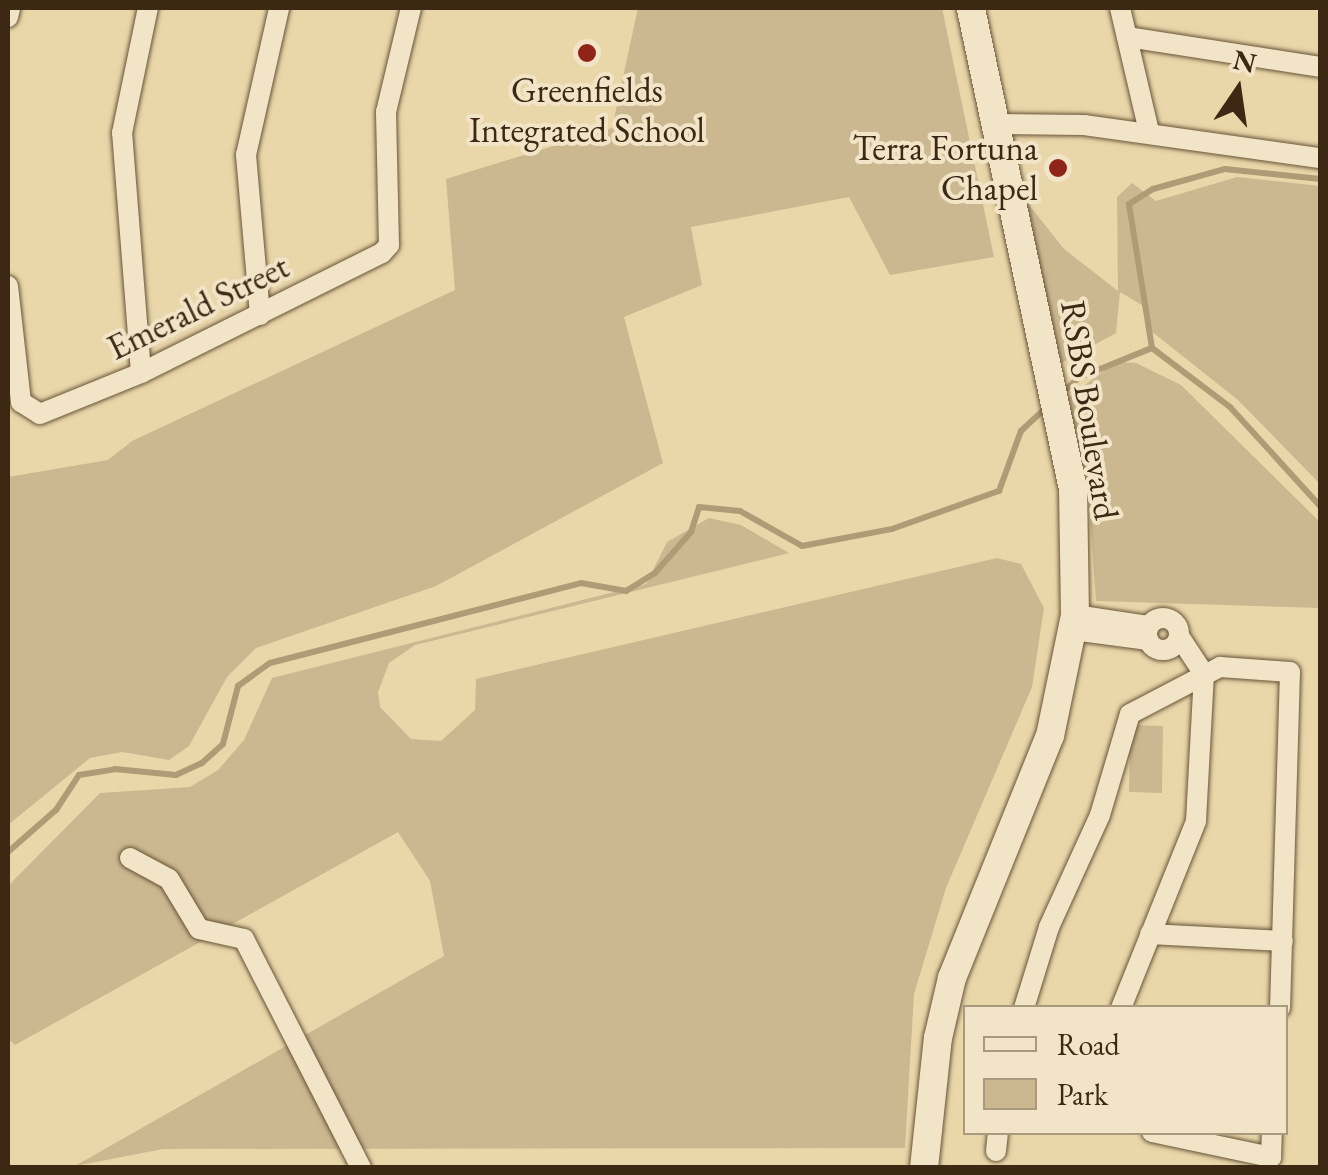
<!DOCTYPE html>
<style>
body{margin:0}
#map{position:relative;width:1328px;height:1175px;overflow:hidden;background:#e9d6a9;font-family:"EB Garamond",serif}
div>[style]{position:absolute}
.green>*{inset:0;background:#ccb890}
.stream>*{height:6px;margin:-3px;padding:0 3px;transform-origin:3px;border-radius:3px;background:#af9b76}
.roads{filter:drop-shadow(0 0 2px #685438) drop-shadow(0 0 2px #685438)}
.street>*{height:20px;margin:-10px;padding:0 10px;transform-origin:10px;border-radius:10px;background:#f1e4c7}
.street>.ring{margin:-10px;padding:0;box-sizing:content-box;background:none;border:20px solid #f1e4c7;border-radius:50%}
.secondary>*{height:28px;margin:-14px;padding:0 14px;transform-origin:14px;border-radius:14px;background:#f1e4c7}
.dots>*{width:28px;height:28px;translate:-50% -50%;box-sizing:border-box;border:5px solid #f1e4c7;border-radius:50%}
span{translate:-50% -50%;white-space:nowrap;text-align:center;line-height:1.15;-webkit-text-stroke:8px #f1e4c7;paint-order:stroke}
.poi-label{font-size:35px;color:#3d2813}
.right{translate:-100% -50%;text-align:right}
.street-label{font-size:35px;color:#3d2813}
.frame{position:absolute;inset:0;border:10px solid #3d2813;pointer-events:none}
.legend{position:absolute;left:963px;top:1005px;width:325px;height:130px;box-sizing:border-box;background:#f1e4c7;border:2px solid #a9997f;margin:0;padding:12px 18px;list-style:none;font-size:30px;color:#3d2813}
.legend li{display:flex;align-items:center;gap:20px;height:50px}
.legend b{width:50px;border:2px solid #a9997f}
.north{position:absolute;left:1188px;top:40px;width:100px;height:100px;-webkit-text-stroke:8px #f1e4c7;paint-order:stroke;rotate:13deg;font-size:28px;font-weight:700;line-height:40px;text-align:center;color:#3d2813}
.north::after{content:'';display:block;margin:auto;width:35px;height:45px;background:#3d2813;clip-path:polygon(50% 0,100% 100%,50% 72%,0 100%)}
</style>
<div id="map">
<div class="green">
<i style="clip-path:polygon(638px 8px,942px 8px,994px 257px,890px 275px,849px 197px,691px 227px,702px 285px,624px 317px,663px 463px,436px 586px,256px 648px,227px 677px,189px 746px,169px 760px,122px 752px,90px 758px,8px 825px,8px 477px,108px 460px,132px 441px,455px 290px,446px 179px,612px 128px)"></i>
<i style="clip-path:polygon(1237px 177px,1320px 186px,1320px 484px,1238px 400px,1146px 327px,1145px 307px,1120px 292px,1116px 333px,1061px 363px,1026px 201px,1064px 249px,1118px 291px,1117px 197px,1132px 183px,1156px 201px)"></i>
<i style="clip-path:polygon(1115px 362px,1136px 363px,1181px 385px,1320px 522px,1320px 608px,1096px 601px,1088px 490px,1068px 398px)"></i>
<i style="clip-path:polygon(709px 518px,741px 525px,789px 553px,415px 645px,389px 663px,378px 692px,380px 707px,411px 739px,441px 741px,475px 710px,476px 679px,997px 558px,1021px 564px,1044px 608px,1032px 687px,946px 888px,914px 994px,905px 1148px,163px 1149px,75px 1166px,444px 956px,430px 881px,398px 832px,15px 1045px,8px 1039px,8px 886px,100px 793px,190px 787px,218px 770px,244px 740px,272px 678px,646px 584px,667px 542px)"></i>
<i style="clip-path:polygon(1130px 725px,1163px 726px,1162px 793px,1129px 792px)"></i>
</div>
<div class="stream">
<i style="left:1152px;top:348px;width:146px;rotate:-99.1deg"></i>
<i style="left:1129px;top:204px;width:28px;rotate:-32deg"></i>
<i style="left:1153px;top:189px;width:75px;rotate:-15.5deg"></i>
<i style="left:1225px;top:169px;width:96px;rotate:6deg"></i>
<i style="left:1060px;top:395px;width:25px;rotate:-43deg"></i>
<i style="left:1078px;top:378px;width:80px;rotate:-22.1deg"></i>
<i style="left:1152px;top:348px;width:98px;rotate:37.1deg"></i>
<i style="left:1230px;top:407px;width:134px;rotate:47.7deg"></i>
<i style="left:8px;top:852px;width:64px;rotate:-41.2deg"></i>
<i style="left:56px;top:810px;width:42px;rotate:-56.7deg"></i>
<i style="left:79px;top:775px;width:36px;rotate:-9deg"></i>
<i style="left:115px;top:769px;width:61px;rotate:5.6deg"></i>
<i style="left:176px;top:775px;width:29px;rotate:-25deg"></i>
<i style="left:202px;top:763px;width:28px;rotate:-42deg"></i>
<i style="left:223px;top:744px;width:60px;rotate:-75.5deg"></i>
<i style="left:238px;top:686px;width:39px;rotate:-36deg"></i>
<i style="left:270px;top:663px;width:321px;rotate:-14.4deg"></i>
<i style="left:581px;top:583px;width:46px;rotate:10.1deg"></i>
<i style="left:626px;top:591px;width:34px;rotate:-32deg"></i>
<i style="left:655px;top:573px;width:55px;rotate:-48.7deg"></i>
<i style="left:691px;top:532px;width:26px;rotate:-72deg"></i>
<i style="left:699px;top:507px;width:41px;rotate:5.6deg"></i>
<i style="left:740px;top:511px;width:71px;rotate:29.4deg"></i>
<i style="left:802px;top:546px;width:92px;rotate:-10.7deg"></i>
<i style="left:892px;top:529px;width:114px;rotate:-19.6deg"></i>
<i style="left:999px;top:491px;width:64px;rotate:-69.9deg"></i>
<i style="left:1021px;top:431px;width:35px;rotate:-43deg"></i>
</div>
<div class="roads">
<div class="street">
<i style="left:1120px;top:8px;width:127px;rotate:76.8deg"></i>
<i style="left:8px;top:17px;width:9px;rotate:-77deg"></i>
<i style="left:1127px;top:37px;width:195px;rotate:8.8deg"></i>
<i style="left:998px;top:124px;width:86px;rotate:0.7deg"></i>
<i style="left:1084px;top:125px;width:238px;rotate:8deg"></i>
<i style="left:8px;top:286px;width:117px;rotate:83.6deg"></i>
<i style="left:21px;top:402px;width:22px;rotate:32deg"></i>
<i style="left:40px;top:414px;width:109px;rotate:-22.1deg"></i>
<i style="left:141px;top:373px;width:269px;rotate:-26.5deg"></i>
<i style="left:382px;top:253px;width:11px;rotate:-49deg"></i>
<i style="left:389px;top:245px;width:133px;rotate:-91.3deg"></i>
<i style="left:386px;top:112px;width:107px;rotate:-76.5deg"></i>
<i style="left:260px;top:315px;width:161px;rotate:-95deg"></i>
<i style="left:246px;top:155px;width:151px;rotate:-77.3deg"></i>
<i style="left:141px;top:373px;width:241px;rotate:-94.5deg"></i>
<i style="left:122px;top:133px;width:128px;rotate:-78.3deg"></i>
<i style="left:1075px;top:615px;width:75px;rotate:8.5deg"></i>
<i class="ring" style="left:1147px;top:618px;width:12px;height:12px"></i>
<i style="left:1073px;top:630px;width:76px;rotate:7.6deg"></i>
<i style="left:130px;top:858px;width:44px;rotate:28.3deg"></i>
<i style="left:169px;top:879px;width:58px;rotate:59deg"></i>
<i style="left:199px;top:929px;width:46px;rotate:12.5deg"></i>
<i style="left:244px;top:939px;width:257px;rotate:62.9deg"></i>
<i style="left:1150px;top:934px;width:133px;rotate:3deg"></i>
<i style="left:1024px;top:1008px;width:85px;rotate:-72.8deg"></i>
<i style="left:1049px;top:927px;width:123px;rotate:-65.5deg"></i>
<i style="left:1100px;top:815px;width:105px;rotate:-73.5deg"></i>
<i style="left:1130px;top:714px;width:102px;rotate:-27.6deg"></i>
<i style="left:1220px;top:667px;width:70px;rotate:4.1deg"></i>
<i style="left:1290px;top:672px;width:336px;rotate:91.7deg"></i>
<i style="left:1121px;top:1008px;width:201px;rotate:-68.1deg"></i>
<i style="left:1196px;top:821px;width:147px;rotate:-86.9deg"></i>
<i style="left:1204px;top:674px;width:45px;rotate:-123.3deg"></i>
<i style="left:1152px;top:1132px;width:122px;rotate:11.9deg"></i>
<i style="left:1271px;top:1157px;width:25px;rotate:-88deg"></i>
<i style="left:996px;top:1151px;width:19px;rotate:-84deg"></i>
</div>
<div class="secondary">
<i style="left:924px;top:1168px;width:131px;rotate:-83.9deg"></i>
<i style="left:938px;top:1038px;width:62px;rotate:-76.9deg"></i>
<i style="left:952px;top:978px;width:261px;rotate:-68deg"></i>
<i style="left:1050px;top:736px;width:124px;rotate:-78.3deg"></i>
<i style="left:1075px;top:615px;width:126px;rotate:-90.9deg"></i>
<i style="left:1073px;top:489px;width:492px;rotate:-102deg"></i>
</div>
</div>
<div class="dots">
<i style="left:587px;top:53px;background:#8f2418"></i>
<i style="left:1058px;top:168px;background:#8f2418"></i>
</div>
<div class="poi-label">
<span style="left:587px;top:110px">Greenfields<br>Integrated School</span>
<span class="right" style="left:1038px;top:168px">Terra Fortuna<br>Chapel</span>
</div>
<div class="street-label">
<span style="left:198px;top:307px;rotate:-26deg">Emerald Street</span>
<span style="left:1090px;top:410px;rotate:81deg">RSBS Boulevard</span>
</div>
<div class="frame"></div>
<ul class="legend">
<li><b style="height:12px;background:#f1e4c7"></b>Road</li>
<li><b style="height:28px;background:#ccb890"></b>Park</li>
</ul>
<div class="north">N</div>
</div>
